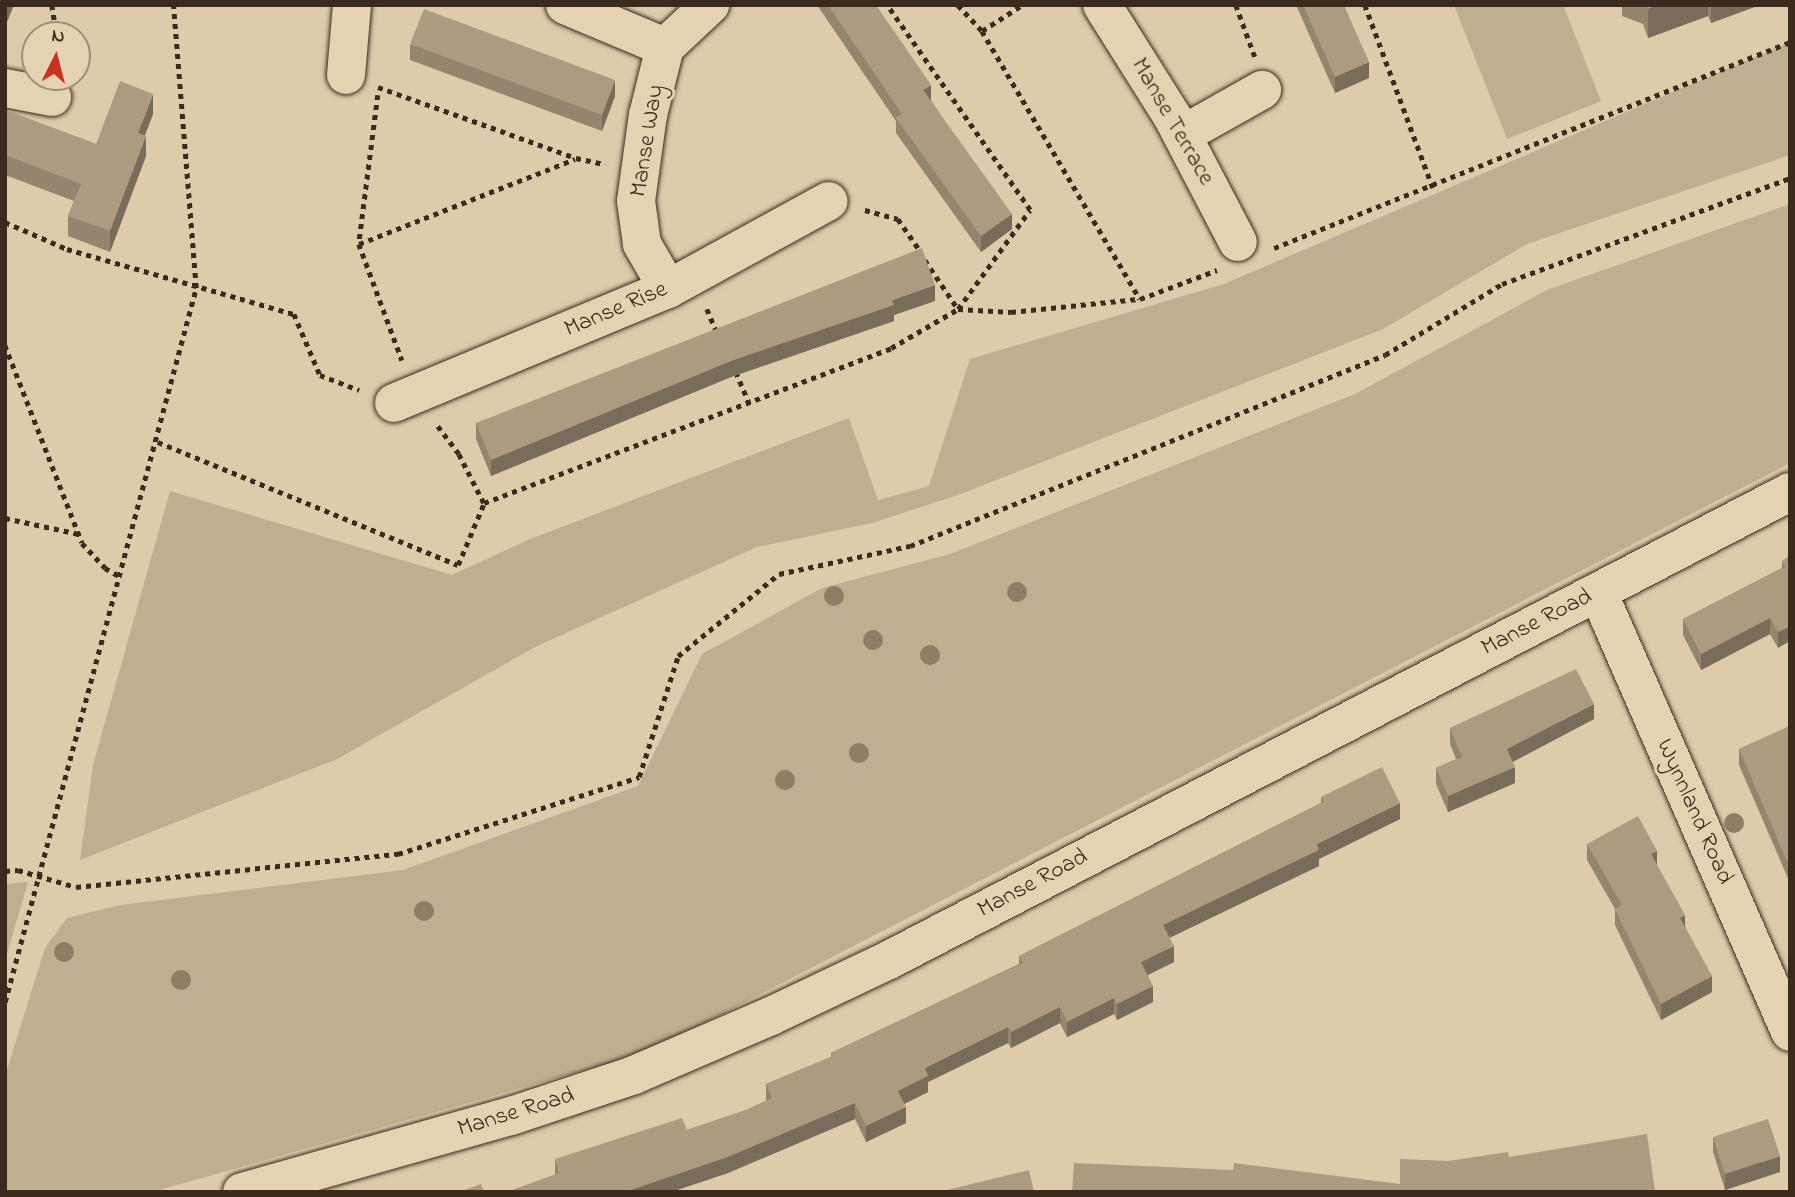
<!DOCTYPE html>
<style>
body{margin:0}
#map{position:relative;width:1795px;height:1197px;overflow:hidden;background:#ddcbaa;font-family:"Indie Flower",sans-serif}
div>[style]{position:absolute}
.green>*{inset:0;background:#bfae90}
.path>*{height:4.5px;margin-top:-2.25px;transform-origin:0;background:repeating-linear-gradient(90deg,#3b2a1e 0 5px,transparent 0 10px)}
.roads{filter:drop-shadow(0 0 2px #3b2a1e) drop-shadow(0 0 2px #3b2a1e)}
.minor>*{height:38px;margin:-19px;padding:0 19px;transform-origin:19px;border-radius:19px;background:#e4d2b0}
.major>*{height:38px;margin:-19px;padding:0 19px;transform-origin:19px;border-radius:19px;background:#e4d2b0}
.trees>*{width:20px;height:20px;margin:-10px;border-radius:50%;background:#8f7d66}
.wall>*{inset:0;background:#95856f}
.shaded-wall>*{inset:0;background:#796c5a}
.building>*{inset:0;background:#ad9b81}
span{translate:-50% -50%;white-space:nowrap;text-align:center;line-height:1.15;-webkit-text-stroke:6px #e4d2b0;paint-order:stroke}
.street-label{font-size:24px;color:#3b2a1e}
.frame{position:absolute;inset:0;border:7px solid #3b2a1e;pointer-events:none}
.north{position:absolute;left:21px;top:21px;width:70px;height:70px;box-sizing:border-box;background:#e4d2b0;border:2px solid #a08f76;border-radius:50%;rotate:6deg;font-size:19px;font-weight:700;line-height:28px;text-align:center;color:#3b2a1e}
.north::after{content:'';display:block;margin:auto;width:24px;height:32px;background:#c8321e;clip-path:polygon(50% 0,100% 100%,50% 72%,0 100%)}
</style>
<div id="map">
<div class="green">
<i style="clip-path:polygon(1454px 5px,1563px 5px,1601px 101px,1507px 139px)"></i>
<i style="clip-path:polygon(1790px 42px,1790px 155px,1527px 244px,1383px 329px,958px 495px,872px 523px,757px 547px,535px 647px,337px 759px,80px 860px,93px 765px,170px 491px,452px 575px,530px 539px,849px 418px,878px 500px,929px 486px,970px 359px,1224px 284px)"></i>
<i style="clip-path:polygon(1790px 204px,1790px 463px,648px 1052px,152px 1192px,5px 1192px,5px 1076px,45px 948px,67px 918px,120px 905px,403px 870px,638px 786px,702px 654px,822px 588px,950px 554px,1355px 394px,1547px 290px)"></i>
<i style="clip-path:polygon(28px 882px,5px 961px,5px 884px)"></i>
</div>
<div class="path">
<i style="left:52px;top:5px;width:30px;rotate:81deg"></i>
<i style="left:958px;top:5px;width:35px;rotate:47deg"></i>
<i style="left:982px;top:31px;width:311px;rotate:59.5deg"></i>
<i style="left:1236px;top:5px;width:55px;rotate:69.9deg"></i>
<i style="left:1365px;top:5px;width:195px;rotate:69.6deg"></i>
<i style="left:982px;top:31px;width:48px;rotate:-33deg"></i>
<i style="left:378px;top:87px;width:210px;rotate:19.7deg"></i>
<i style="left:576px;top:158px;width:30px;rotate:12deg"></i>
<i style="left:378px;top:95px;width:150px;rotate:97.3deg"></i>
<i style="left:359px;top:244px;width:124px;rotate:69.7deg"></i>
<i style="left:865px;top:210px;width:34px;rotate:15deg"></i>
<i style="left:898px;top:219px;width:40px;rotate:55.1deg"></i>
<i style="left:5px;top:222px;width:68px;rotate:23.5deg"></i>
<i style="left:67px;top:249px;width:236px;rotate:16deg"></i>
<i style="left:294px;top:314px;width:66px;rotate:66.9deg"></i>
<i style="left:320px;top:375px;width:42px;rotate:21deg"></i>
<i style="left:359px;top:244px;width:232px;rotate:-21.5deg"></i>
<i style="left:1274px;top:248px;width:556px;rotate:-21.76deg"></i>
<i style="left:925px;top:260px;width:59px;rotate:56deg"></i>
<i style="left:958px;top:309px;width:53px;rotate:3.2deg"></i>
<i style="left:1011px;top:312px;width:130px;rotate:-5.8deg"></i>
<i style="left:1140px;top:299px;width:82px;rotate:-20.6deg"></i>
<i style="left:707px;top:309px;width:26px;rotate:67deg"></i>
<i style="left:5px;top:345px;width:212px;rotate:68.7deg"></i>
<i style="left:82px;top:543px;width:34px;rotate:47deg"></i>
<i style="left:105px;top:568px;width:18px;rotate:29deg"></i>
<i style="left:736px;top:372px;width:33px;rotate:67deg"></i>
<i style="left:438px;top:426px;width:35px;rotate:53deg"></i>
<i style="left:459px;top:454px;width:55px;rotate:63deg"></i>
<i style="left:158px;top:442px;width:324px;rotate:22.3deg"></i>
<i style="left:458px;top:565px;width:67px;rotate:-67.2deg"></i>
<i style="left:484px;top:503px;width:436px;rotate:-20.8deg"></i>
<i style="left:891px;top:348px;width:78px;rotate:-30.2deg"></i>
<i style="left:958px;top:309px;width:122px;rotate:-54deg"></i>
<i style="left:1030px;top:210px;width:250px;rotate:-124.9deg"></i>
<i style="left:5px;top:518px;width:76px;rotate:12.2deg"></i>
<i style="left:5px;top:871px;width:13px;rotate:-4deg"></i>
<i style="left:18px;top:870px;width:60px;rotate:16.3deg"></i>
<i style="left:76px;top:887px;width:324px;rotate:-5.9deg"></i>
<i style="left:398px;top:854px;width:253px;rotate:-17.7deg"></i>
<i style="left:639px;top:777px;width:127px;rotate:-72.1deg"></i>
<i style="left:678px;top:656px;width:130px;rotate:-39.1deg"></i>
<i style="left:779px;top:574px;width:134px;rotate:-12.1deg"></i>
<i style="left:910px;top:546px;width:512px;rotate:-21.91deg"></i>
<i style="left:1385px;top:355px;width:137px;rotate:-31.3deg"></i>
<i style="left:1502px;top:284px;width:307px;rotate:-20.2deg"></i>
<i style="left:5px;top:1002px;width:739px;rotate:-75.02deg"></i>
<i style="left:196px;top:288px;width:284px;rotate:-94.6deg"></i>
</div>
<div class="roads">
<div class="minor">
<i style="left:565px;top:5px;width:108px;rotate:22.8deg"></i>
<i style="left:1102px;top:5px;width:131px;rotate:57.8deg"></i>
<i style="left:1172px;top:116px;width:142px;rotate:62.4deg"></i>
<i style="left:346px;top:75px;width:70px;rotate:-85.1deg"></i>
<i style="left:5px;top:88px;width:48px;rotate:10.8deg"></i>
<i style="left:1182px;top:135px;width:92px;rotate:-29.4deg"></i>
<i style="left:668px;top:289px;width:52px;rotate:-120deg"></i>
<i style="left:642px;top:244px;width:43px;rotate:-97.9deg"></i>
<i style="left:636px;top:201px;width:87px;rotate:-82.1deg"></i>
<i style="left:648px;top:115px;width:70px;rotate:-76deg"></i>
<i style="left:665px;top:47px;width:62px;rotate:-43deg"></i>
<i style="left:394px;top:403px;width:297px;rotate:-22.6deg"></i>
<i style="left:668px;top:289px;width:183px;rotate:-28.7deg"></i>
<i style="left:1598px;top:592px;width:480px;rotate:66.4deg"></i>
</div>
<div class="major">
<i style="left:242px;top:1192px;width:280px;rotate:-15.8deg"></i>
<i style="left:511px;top:1116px;width:130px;rotate:-18.4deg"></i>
<i style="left:634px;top:1075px;width:149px;rotate:-23.3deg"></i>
<i style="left:771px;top:1016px;width:131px;rotate:-25.4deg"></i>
<i style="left:889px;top:960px;width:1015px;rotate:-27.45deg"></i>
</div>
</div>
<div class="trees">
<i style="left:1017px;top:592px"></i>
<i style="left:834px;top:596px"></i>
<i style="left:873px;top:640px"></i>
<i style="left:930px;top:655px"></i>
<i style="left:859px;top:753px"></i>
<i style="left:785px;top:780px"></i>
<i style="left:1734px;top:823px"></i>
<i style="left:424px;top:911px"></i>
<i style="left:64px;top:952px"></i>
<i style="left:181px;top:980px"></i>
</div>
<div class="wall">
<i style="clip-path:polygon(817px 5px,876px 5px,931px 100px,1012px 229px,981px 252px,896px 133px,896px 121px)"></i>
<i style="clip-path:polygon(1296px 5px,1344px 5px,1369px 78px,1335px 93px)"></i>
<i style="clip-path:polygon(1622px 5px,1760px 5px,1711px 23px,1708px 16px,1648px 38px,1643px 24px,1622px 16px)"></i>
<i style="clip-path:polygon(410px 44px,615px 96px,602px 131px,410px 60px)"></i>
<i style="clip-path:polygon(5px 110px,96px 144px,153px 114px,145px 135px,146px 156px,110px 252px,68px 236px,68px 216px,74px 201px,5px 175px)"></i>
<i style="clip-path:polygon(935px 301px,894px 315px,894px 321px,731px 377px,491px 476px,476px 439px,476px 423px)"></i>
<i style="clip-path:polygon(1790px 556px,1778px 648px,1770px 634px,1701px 670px,1683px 635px,1683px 619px,1782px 568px,1782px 561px)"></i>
<i style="clip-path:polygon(1594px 719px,1512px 762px,1515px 783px,1448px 812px,1436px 784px,1436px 768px,1456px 759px,1450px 744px,1450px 728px)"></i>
<i style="clip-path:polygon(1790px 726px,1790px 883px,1739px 765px,1739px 749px)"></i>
<i style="clip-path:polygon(1321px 797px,1400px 819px,1319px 859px,1319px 866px,1169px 938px,1174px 962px,1148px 975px,1153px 1002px,1117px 1020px,1114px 1014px,1067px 1037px,1060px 1023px,1011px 1048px,1008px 1043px,928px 1082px,928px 1092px,904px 1104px,906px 1123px,866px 1142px,855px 1119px,728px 1173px,671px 1192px,507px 1192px,555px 1175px,555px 1159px,687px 1130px,746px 1110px,766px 1101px,766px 1084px,831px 1057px,831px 1053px,1019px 964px,1019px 956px,1321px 803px)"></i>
<i style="clip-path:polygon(1587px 844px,1657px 866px,1685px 926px,1712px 992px,1661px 1020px,1615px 925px,1615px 909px,1587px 860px)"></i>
<i style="clip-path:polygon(1713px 1137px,1780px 1172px,1725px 1190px,1713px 1152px)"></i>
</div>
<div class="shaded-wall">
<i style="clip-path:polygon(8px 5px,14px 5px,5px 27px,5px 11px)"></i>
<i style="clip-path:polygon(1657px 5px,1708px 5px,1708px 16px,1648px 38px,1648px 9px)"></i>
<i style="clip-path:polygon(1711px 5px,1760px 5px,1711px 23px)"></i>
<i style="clip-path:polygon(1369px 62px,1369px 78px,1335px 93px,1335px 77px)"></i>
<i style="clip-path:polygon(615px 80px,615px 96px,602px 131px,602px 115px)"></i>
<i style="clip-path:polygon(931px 85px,931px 101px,923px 90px)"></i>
<i style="clip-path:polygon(153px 94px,153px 114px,138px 153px,138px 133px)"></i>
<i style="clip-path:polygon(146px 136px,146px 156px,110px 252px,110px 231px)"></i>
<i style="clip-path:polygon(1012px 214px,1012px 229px,981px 252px,981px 236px)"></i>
<i style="clip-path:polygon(935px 285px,935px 301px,894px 315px,894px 321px,731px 377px,491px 476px,491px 460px,731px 361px,892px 300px)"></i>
<i style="clip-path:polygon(1770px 618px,1770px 634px,1701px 670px,1701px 654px)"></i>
<i style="clip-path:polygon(1790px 626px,1790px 641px,1778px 648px,1778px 632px)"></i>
<i style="clip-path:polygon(1594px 704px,1594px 719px,1507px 765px,1507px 749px)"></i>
<i style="clip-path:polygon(1515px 767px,1515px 783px,1448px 812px,1448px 796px)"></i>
<i style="clip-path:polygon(1400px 803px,1400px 819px,1319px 859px,1319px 866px,1163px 941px,1163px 925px,1317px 844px)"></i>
<i style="clip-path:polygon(1657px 851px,1657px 866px,1651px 854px)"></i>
<i style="clip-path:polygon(1685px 915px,1685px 931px,1680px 918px)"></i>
<i style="clip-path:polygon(1174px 946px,1174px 962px,1141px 978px,1141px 962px)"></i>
<i style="clip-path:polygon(1712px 976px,1712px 992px,1661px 1020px,1661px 1004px)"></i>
<i style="clip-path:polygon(1153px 986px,1153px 1002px,1117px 1020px,1117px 1004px)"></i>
<i style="clip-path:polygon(1114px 998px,1114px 1014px,1067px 1037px,1067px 1022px)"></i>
<i style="clip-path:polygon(1060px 1007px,1060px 1023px,1011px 1048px,1011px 1032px)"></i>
<i style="clip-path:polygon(1008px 1027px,1008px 1043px,928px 1082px,928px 1092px,898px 1107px,898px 1091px,925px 1068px)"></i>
<i style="clip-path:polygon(855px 1103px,855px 1119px,728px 1173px,671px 1192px,625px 1192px)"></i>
<i style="clip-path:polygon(906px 1107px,906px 1123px,866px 1142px,866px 1126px)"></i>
<i style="clip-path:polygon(1780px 1156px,1780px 1172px,1725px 1190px,1725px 1174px)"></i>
</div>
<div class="building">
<i style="clip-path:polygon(828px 5px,876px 5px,931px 85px,923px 90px,1012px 214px,981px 236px,896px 118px,902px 114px)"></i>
<i style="clip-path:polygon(1303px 5px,1344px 5px,1369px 62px,1335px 77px)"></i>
<i style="clip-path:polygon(1647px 5px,1657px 5px,1648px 9px)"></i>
<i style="clip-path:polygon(424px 9px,615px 80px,602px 115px,410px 44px)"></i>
<i style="clip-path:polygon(120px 81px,153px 94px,138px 133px,146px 136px,110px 231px,68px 216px,81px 184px,5px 155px,5px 110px,96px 144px)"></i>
<i style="clip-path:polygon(922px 248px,935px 285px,892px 300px,894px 305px,731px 361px,491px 460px,476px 423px)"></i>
<i style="clip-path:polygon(1790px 556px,1790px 626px,1778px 632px,1770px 618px,1701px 654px,1683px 619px,1785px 567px,1782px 561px)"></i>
<i style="clip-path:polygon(1576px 669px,1594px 704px,1507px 749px,1515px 767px,1448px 796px,1436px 768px,1462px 757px,1450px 728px)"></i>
<i style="clip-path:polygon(1790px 726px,1790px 868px,1739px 749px)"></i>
<i style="clip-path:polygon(1382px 767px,1400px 803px,1317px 844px,1319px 850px,1163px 925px,1174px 946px,1141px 962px,1153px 986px,1117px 1004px,1114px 998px,1067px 1022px,1060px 1007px,1011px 1032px,1008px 1027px,925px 1068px,928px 1076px,898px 1091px,906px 1107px,866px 1126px,855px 1103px,728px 1157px,625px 1192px,507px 1192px,559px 1173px,555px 1159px,682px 1118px,687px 1130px,746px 1110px,772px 1098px,766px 1084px,833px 1056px,831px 1053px,1023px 963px,1019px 956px,1324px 802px,1321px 797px)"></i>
<i style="clip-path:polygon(1638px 816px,1657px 851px,1651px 854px,1685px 915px,1680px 918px,1712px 976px,1661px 1004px,1615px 909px,1622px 905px,1587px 844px)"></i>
<i style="clip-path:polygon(1768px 1119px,1780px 1156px,1725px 1174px,1713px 1137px)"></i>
<i style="clip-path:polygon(1647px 1134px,1655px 1191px,1653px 1192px,1072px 1192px,1074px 1163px,1233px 1170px,1234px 1163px,1400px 1184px,1400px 1159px,1448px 1161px,1508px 1152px,1509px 1157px)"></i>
<i style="clip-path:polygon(1029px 1170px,1034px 1192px,942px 1192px,951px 1189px)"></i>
<i style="clip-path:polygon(481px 1184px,484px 1192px,459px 1192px)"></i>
</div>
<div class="street-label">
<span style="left:1172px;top:122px;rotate:60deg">Manse Terrace</span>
<span style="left:648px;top:141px;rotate:-81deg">Manse Way</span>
<span style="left:616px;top:310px;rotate:-23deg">Manse Rise</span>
<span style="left:1537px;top:623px;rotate:-27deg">Manse Road</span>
<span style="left:1694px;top:812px;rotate:66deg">Wynnland Road</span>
<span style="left:1033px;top:884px;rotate:-28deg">Manse Road</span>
<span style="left:516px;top:1113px;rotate:-17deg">Manse Road</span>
</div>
<div class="frame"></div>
<div class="north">N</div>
</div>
